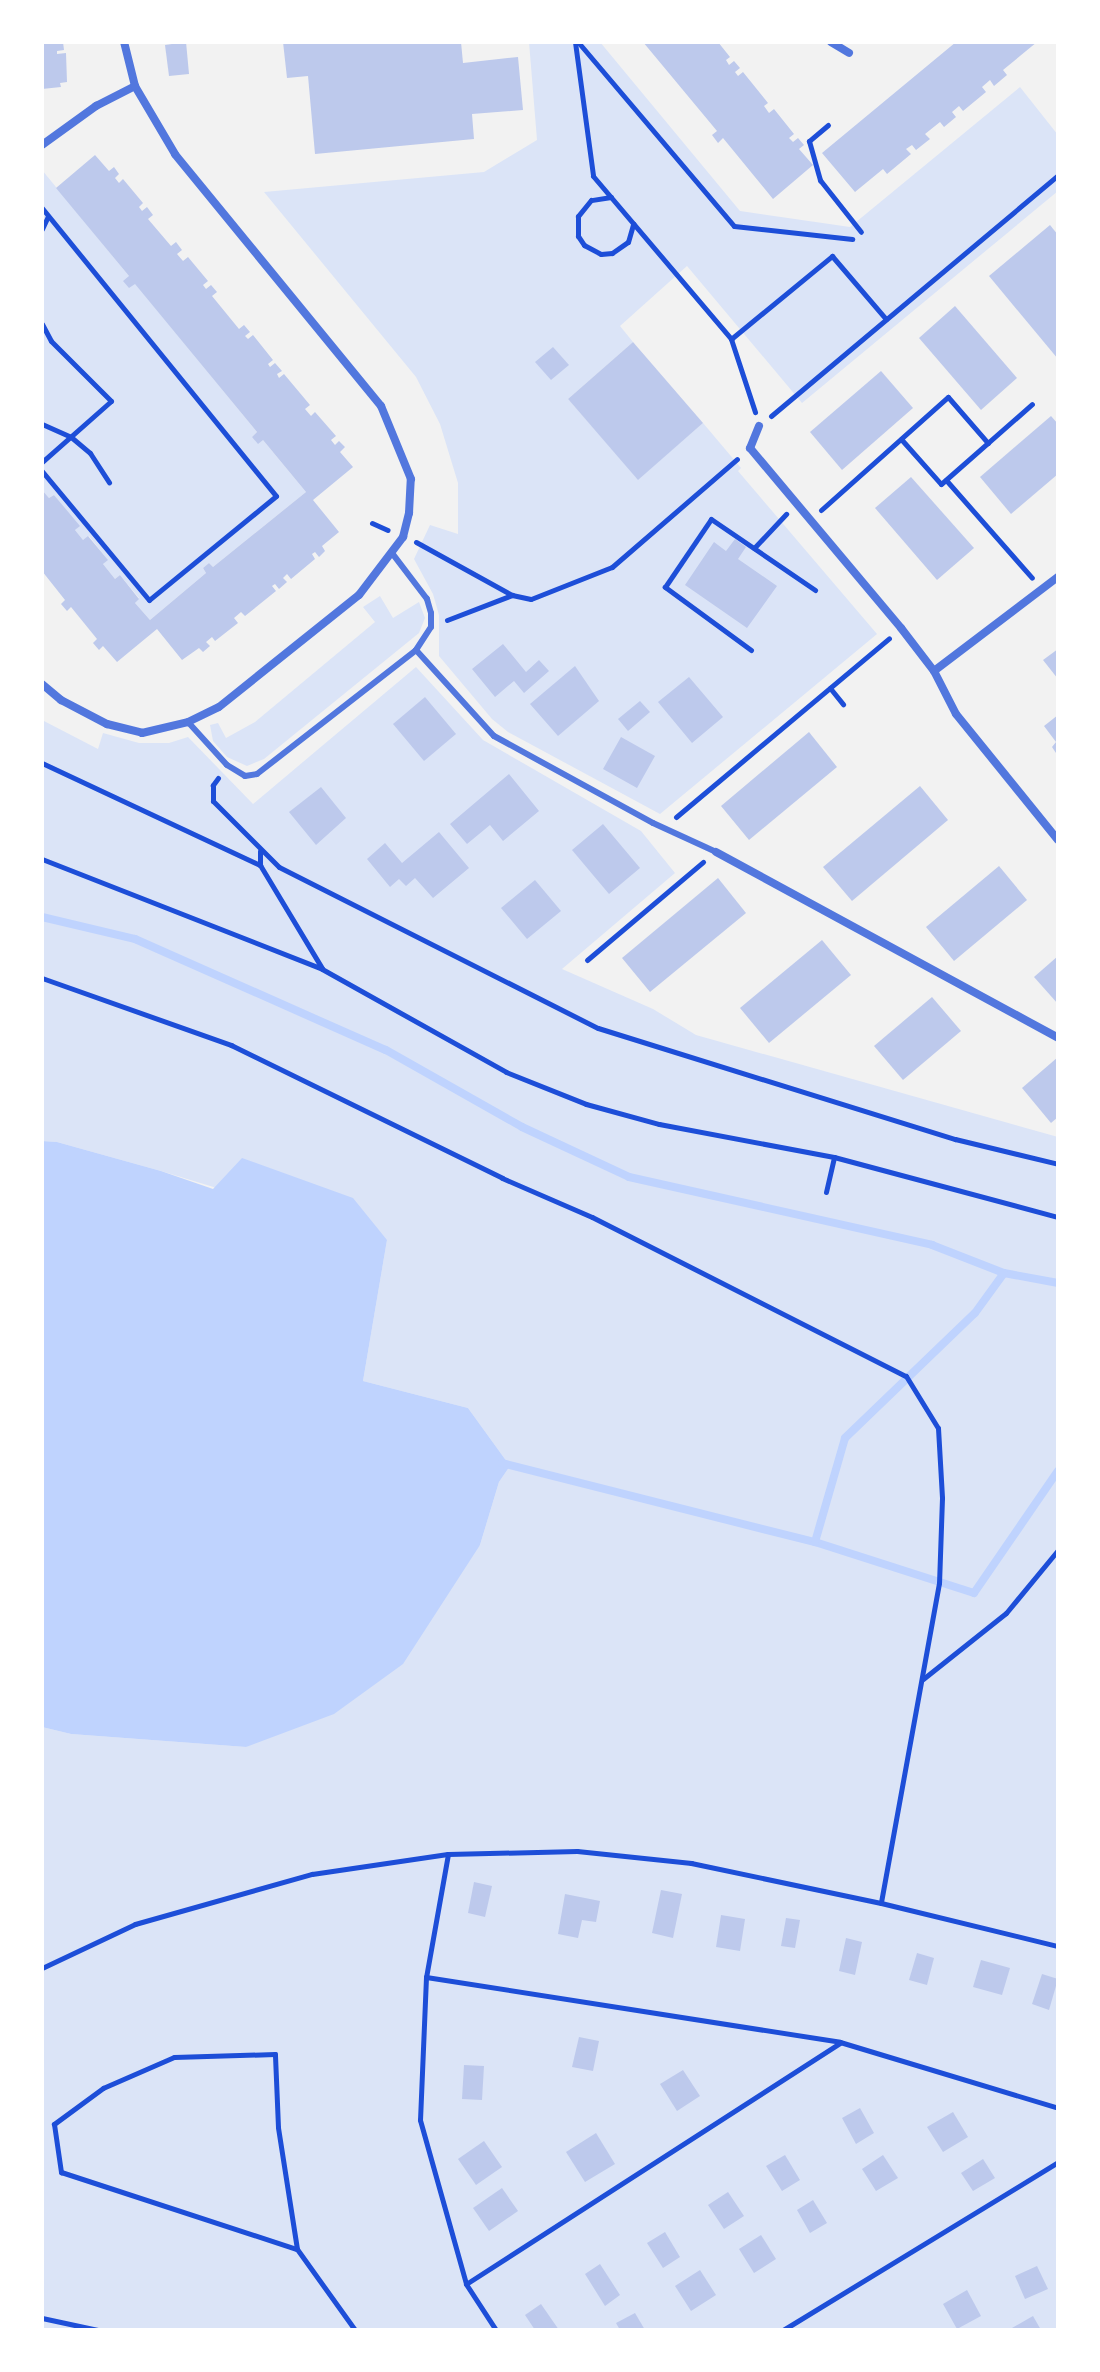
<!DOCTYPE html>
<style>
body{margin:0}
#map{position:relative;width:1100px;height:2372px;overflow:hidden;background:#f2f2f2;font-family:Overpass,sans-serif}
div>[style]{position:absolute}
.green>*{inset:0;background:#dbe4f7}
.water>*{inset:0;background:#bfd3fe}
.stream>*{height:8px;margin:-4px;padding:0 4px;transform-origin:4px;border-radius:4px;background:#bfd3fe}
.building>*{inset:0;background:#bdc9ec}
.path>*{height:5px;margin:-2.5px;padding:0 2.5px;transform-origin:2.5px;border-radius:2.5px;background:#1d4ed8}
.service>*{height:6px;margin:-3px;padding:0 3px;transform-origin:3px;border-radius:3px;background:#5277de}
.minor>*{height:8px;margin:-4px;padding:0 4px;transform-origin:4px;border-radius:4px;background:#5277de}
span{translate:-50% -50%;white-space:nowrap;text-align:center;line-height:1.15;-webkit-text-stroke:6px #fff;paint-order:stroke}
.frame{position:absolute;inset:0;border:44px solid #fff;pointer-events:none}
</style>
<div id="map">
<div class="green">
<i style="clip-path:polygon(529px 42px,600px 42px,740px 211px,850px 227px,1020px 87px,1058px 135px,1058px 191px,802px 403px,687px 266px,620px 326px,633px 342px,568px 399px,638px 479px,703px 423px,741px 468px,738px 471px,877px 634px,660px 814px,508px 732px,492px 719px,439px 656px,439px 615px,433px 594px,414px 559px,430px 525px,458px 534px,458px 483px,440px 424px,416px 377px,264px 192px,484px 172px,537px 140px)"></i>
<i style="clip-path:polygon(42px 170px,257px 432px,252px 437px,263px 440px,306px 492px,213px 567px,209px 563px,203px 568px,206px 573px,150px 620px,135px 603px,139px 598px,120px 575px,115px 579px,103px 564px,107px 559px,89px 536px,83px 540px,75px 530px,79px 526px,54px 495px,49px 498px,42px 490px)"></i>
<i style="clip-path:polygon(380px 596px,393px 618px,419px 602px,425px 618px,419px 633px,264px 759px,247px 766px,227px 757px,213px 741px,210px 725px,218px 723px,226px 738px,255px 722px,375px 622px,363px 607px)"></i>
<i style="clip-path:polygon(416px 667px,483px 740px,641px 831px,675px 873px,562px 969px,653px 1009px,696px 1035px,1058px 1137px,1058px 2330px,42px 2330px,42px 1727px,71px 1734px,246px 1747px,480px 1545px,499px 1482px,510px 1466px,468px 1408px,363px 1381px,387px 1240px,161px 1171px,57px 1142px,42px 1141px,42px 720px,98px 749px,103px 733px,139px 743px,169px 743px,188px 737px,253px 804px)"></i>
</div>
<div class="water">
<i style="clip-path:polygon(42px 1141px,57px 1142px,161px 1171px,213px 1189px,242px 1158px,353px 1198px,387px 1240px,363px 1381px,468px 1408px,510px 1466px,499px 1482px,480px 1545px,403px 1664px,334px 1714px,246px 1747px,71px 1734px,42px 1727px)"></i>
</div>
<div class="stream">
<i style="left:42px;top:917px;width:96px;rotate:13.3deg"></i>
<i style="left:135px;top:939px;width:274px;rotate:23.9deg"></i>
<i style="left:386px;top:1050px;width:156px;rotate:29.5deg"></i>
<i style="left:522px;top:1127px;width:118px;rotate:25deg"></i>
<i style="left:629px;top:1177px;width:311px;rotate:12.6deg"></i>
<i style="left:932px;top:1245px;width:77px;rotate:21.3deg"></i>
<i style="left:1004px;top:1273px;width:55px;rotate:10.5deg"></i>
<i style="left:502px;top:1463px;width:323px;rotate:14.2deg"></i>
<i style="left:815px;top:1542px;width:167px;rotate:17.8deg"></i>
<i style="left:974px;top:1593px;width:148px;rotate:-55.5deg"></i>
<i style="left:815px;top:1542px;width:108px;rotate:-73.9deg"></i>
<i style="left:845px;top:1438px;width:180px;rotate:-43.9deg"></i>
<i style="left:975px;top:1313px;width:49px;rotate:-54.1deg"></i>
</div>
<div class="building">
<i style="clip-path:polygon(42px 42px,63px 42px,64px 50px,57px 51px,57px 54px,66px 53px,67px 82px,60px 83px,61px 87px,42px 89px)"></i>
<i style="clip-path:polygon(186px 42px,189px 74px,169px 76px,165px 45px)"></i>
<i style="clip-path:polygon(283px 42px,461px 42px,463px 63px,518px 57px,523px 110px,472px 114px,474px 139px,315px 154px,308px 76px,287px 78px)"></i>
<i style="clip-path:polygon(643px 42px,718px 42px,730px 57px,726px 60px,729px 65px,734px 61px,740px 68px,735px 72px,738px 76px,743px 72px,768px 103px,764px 106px,769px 113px,774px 109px,794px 134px,789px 138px,793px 142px,798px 138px,804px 145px,799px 149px,813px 165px,773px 199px,723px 138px,718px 143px,712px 135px,717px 131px)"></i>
<i style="clip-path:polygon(956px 42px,1037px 42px,1003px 70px,1007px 75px,994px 86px,990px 80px,982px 87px,986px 92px,963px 111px,959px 106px,952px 112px,956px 117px,944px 127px,940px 122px,925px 134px,930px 139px,916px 150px,912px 145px,906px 149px,911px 154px,887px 174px,883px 169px,855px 192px,822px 153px)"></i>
<i style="clip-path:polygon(95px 155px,109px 171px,114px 167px,119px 174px,115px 178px,119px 183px,123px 179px,143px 203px,139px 207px,142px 211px,147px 207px,153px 215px,148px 219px,171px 246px,176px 242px,182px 250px,177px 254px,183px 261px,188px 257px,208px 281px,203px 285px,206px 289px,211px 285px,217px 292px,212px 296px,239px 329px,244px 325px,250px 332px,245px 336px,248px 339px,253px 335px,273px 360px,268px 364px,270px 367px,275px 363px,282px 371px,277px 374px,279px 378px,284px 374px,310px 405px,305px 409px,311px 416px,315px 412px,336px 436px,331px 440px,335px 445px,339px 441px,345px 447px,340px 452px,353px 467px,313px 500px,339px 532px,322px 546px,325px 551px,319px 557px,315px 552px,312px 554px,315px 559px,291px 579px,287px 574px,283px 578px,287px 582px,279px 589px,275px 584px,272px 586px,276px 591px,245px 616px,241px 612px,234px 618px,238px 623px,215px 641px,212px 637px,206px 642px,210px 646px,203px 652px,199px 648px,182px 660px,157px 629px,117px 662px,103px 646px,99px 650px,93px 643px,97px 639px,71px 607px,67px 611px,61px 604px,65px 600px,42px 571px,42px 490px,49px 498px,54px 495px,80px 526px,75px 530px,83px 540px,88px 536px,108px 560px,103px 564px,115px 579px,120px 575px,139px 599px,135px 603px,150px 620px,206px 573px,203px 568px,209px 563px,213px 567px,306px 492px,263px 440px,258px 444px,252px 437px,257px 432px,135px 284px,129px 288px,123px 281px,129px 276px,56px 188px)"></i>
<i style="clip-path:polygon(1050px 225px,1058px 235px,1058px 359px,989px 276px)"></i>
<i style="clip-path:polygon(955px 306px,1017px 378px,981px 410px,919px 338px)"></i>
<i style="clip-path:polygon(633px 342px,703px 423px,638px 480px,568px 399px)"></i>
<i style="clip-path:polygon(553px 347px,569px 365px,551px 380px,535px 362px)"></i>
<i style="clip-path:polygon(881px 371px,913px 408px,842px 470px,810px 432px)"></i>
<i style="clip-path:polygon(1051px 416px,1058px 424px,1058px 474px,1011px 514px,980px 477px)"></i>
<i style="clip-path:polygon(911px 477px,974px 548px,937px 580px,875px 508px)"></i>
<i style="clip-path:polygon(735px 539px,746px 547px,738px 559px,777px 586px,747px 628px,685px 585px,714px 542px,726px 551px)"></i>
<i style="clip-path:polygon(503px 644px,526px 672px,539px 660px,549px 671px,524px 693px,514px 681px,495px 697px,472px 669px)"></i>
<i style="clip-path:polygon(1058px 649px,1058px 679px,1043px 660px)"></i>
<i style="clip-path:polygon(575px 666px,599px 701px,558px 736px,530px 704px)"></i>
<i style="clip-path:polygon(689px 677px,723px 717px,692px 743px,658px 702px)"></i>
<i style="clip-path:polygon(425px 697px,456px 734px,424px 761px,393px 724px)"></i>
<i style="clip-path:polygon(640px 701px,650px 712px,628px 731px,618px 719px)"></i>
<i style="clip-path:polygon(1058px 715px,1058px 756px,1052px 747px,1056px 742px,1044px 726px)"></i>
<i style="clip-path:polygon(809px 732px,837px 767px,749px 840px,721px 806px)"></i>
<i style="clip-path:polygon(621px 737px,655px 756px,637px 788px,603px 769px)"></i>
<i style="clip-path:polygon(509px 774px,539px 811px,503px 841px,490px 825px,467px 844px,450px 824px)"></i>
<i style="clip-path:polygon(920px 786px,948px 820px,852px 901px,823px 867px)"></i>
<i style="clip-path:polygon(321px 787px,346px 818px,316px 845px,289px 812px)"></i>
<i style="clip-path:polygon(603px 824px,640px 868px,609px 894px,572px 850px)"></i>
<i style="clip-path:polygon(439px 832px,469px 868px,433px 898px,415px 878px,406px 886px,399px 879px,390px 887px,367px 859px,385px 843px,402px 863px)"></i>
<i style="clip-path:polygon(999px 866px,1027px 900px,954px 961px,926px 927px)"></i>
<i style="clip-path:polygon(718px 878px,746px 913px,650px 992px,622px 958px)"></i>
<i style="clip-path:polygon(535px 880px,561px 911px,527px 939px,501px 908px)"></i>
<i style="clip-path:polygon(822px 940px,851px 975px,769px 1043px,740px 1008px)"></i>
<i style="clip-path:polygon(1058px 956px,1058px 1004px,1034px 977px)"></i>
<i style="clip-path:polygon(932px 997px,961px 1031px,903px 1080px,874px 1046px)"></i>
<i style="clip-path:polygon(1058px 1057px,1058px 1117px,1051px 1123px,1022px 1088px)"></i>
<i style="clip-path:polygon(474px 1882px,492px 1886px,485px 1917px,468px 1913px)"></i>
<i style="clip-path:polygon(661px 1890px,682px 1894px,673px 1938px,652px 1933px)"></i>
<i style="clip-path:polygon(565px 1894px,600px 1901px,596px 1922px,582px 1920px,578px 1938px,558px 1934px)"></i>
<i style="clip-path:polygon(721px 1915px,745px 1919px,740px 1951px,716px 1947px)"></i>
<i style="clip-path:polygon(786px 1918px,800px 1920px,795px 1948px,781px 1946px)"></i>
<i style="clip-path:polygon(846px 1938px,862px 1942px,855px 1975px,839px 1971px)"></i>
<i style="clip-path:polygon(917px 1953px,934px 1958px,927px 1985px,909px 1980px)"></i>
<i style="clip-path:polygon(981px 1960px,1010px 1968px,1002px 1995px,973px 1987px)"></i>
<i style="clip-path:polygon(1042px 1974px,1058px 1979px,1049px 2010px,1032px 2004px)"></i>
<i style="clip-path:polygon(579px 2037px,599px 2041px,593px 2071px,572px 2067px)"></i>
<i style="clip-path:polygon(464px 2065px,484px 2066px,482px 2100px,462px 2099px)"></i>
<i style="clip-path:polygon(683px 2070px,700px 2096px,677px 2111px,660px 2084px)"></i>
<i style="clip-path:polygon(860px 2108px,874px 2133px,856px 2144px,842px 2118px)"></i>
<i style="clip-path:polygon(953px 2112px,968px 2137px,943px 2152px,927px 2127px)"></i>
<i style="clip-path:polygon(596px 2133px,615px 2164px,585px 2182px,566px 2152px)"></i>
<i style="clip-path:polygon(484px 2141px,502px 2167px,476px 2185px,458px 2159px)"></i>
<i style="clip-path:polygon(785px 2155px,800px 2180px,782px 2191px,766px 2166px)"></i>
<i style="clip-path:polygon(883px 2155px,898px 2178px,876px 2191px,862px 2169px)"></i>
<i style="clip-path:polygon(983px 2159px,995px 2178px,973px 2191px,961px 2173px)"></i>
<i style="clip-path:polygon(502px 2188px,518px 2211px,489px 2231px,473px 2208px)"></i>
<i style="clip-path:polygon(728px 2192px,744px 2216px,724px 2229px,708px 2205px)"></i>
<i style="clip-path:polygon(813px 2200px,827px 2223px,810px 2233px,797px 2210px)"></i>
<i style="clip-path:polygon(665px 2232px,680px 2257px,663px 2268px,647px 2243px)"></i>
<i style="clip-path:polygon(761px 2235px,776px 2259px,754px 2273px,739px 2249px)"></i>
<i style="clip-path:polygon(600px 2264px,620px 2295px,605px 2306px,585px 2274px)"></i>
<i style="clip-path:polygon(1037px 2266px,1048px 2289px,1025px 2299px,1015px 2276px)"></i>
<i style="clip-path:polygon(700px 2270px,716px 2295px,691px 2311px,675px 2286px)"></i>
<i style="clip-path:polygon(967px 2290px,981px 2316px,957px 2329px,943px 2304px)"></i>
<i style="clip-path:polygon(541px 2304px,559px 2330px,535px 2330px,525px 2315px)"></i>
<i style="clip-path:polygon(635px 2313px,645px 2330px,620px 2330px,616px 2323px)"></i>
<i style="clip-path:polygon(1033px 2316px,1041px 2330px,1013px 2330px,1012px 2328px)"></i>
</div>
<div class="path">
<i style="left:575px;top:42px;width:135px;rotate:82.3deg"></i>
<i style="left:593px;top:176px;width:214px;rotate:49.7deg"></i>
<i style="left:731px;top:339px;width:77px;rotate:71.8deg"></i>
<i style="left:578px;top:42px;width:241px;rotate:49.7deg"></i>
<i style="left:734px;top:226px;width:119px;rotate:6.3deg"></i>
<i style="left:828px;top:125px;width:25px;rotate:140deg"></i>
<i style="left:809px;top:141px;width:41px;rotate:74.2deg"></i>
<i style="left:820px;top:180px;width:66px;rotate:51.7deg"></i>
<i style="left:611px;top:197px;width:20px;rotate:171deg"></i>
<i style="left:591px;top:200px;width:21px;rotate:129deg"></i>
<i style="left:578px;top:216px;width:20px;rotate:90deg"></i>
<i style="left:578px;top:236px;width:11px;rotate:56deg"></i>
<i style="left:584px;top:245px;width:19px;rotate:28deg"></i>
<i style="left:601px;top:254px;width:11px;rotate:-5deg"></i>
<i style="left:612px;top:253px;width:19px;rotate:-35deg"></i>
<i style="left:628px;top:242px;width:19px;rotate:-74deg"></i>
<i style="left:42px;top:208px;width:371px;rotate:50.9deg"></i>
<i style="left:276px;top:496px;width:164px;rotate:140.7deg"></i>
<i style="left:149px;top:600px;width:168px;rotate:-129.7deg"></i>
<i style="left:42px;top:229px;width:14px;rotate:-65deg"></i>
<i style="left:42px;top:324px;width:19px;rotate:62deg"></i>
<i style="left:51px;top:341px;width:85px;rotate:45deg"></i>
<i style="left:111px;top:401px;width:92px;rotate:138.5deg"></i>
<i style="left:731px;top:339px;width:131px;rotate:-39.4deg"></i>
<i style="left:832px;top:256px;width:83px;rotate:49.4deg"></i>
<i style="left:771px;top:416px;width:375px;rotate:-40deg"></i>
<i style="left:42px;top:424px;width:32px;rotate:24deg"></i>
<i style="left:71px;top:437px;width:25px;rotate:40deg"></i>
<i style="left:90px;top:453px;width:35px;rotate:57deg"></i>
<i style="left:901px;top:439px;width:60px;rotate:48.4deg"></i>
<i style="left:941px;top:484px;width:121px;rotate:-41.3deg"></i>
<i style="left:946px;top:480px;width:130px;rotate:48.7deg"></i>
<i style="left:821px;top:510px;width:170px;rotate:-41.7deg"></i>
<i style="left:948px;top:397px;width:61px;rotate:49deg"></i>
<i style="left:372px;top:523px;width:17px;rotate:24deg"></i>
<i style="left:416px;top:542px;width:110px;rotate:28.9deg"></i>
<i style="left:512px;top:595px;width:19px;rotate:12deg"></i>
<i style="left:531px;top:599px;width:87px;rotate:-21.6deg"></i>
<i style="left:612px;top:567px;width:165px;rotate:-40.8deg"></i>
<i style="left:754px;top:548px;width:47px;rotate:-46.7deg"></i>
<i style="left:447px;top:620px;width:70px;rotate:-21deg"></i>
<i style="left:751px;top:650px;width:107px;rotate:-143.8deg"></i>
<i style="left:665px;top:587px;width:82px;rotate:-55.9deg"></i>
<i style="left:711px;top:519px;width:126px;rotate:34.3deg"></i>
<i style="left:830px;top:688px;width:21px;rotate:51deg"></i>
<i style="left:42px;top:763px;width:241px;rotate:25.1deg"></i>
<i style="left:218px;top:778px;width:9px;rotate:126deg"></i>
<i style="left:213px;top:785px;width:16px;rotate:90deg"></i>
<i style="left:213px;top:801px;width:93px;rotate:45deg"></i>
<i style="left:279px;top:867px;width:357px;rotate:26.8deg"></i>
<i style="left:598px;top:1028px;width:374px;rotate:17.3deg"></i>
<i style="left:955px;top:1139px;width:106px;rotate:13.6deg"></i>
<i style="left:676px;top:817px;width:278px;rotate:-40deg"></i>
<i style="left:260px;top:851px;width:14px;rotate:90deg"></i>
<i style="left:260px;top:865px;width:120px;rotate:59deg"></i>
<i style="left:42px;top:859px;width:301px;rotate:21.4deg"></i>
<i style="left:322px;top:969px;width:211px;rotate:29.2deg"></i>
<i style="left:506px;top:1072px;width:86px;rotate:21.8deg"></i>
<i style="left:586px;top:1104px;width:76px;rotate:15.3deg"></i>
<i style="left:659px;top:1124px;width:178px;rotate:10.7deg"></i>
<i style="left:834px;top:1157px;width:232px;rotate:15deg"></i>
<i style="left:587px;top:960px;width:152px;rotate:-40.2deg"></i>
<i style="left:42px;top:978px;width:201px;rotate:19.5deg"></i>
<i style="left:231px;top:1045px;width:302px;rotate:26.1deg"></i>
<i style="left:502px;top:1178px;width:98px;rotate:23.4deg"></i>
<i style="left:592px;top:1217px;width:352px;rotate:26.9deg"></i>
<i style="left:906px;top:1376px;width:61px;rotate:58.4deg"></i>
<i style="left:938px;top:1428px;width:70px;rotate:86.7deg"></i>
<i style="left:942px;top:1498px;width:85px;rotate:92deg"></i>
<i style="left:939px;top:1583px;width:325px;rotate:100.3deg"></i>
<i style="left:826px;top:1192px;width:36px;rotate:-77deg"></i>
<i style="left:923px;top:1679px;width:106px;rotate:-38.5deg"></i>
<i style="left:1006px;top:1613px;width:82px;rotate:-50.5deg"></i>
<i style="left:448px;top:1854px;width:125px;rotate:100.1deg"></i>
<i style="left:426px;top:1977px;width:143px;rotate:92.4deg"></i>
<i style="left:420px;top:2120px;width:170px;rotate:74.3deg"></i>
<i style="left:466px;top:2284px;width:55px;rotate:56.9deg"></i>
<i style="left:42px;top:1968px;width:103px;rotate:-25.3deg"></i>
<i style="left:135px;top:1924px;width:184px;rotate:-15.8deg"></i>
<i style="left:312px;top:1874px;width:137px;rotate:-8.4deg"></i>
<i style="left:448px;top:1854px;width:129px;rotate:-1.3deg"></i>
<i style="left:577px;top:1851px;width:115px;rotate:6deg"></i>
<i style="left:691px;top:1863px;width:194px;rotate:11.9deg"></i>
<i style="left:881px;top:1903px;width:182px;rotate:13.7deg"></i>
<i style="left:426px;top:1977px;width:419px;rotate:8.9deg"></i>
<i style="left:840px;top:2042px;width:228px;rotate:16.8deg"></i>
<i style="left:297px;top:2249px;width:123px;rotate:-98.9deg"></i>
<i style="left:278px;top:2127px;width:73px;rotate:-92.4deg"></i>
<i style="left:275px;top:2054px;width:101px;rotate:178.3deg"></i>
<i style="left:174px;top:2057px;width:77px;rotate:156.4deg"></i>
<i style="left:103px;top:2088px;width:61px;rotate:143.7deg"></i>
<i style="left:54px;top:2124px;width:49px;rotate:81.7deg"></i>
<i style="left:61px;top:2172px;width:248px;rotate:18.1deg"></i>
<i style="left:297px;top:2249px;width:100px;rotate:54.4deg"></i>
<i style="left:466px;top:2284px;width:445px;rotate:-32.8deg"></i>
<i style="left:42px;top:2318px;width:57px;rotate:12.1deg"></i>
<i style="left:783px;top:2330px;width:322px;rotate:-31.4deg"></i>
</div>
<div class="service">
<i style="left:416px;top:650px;width:116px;rotate:47.8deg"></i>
<i style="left:494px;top:736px;width:181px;rotate:28.7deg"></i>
<i style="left:653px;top:823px;width:69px;rotate:24.7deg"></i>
<i style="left:188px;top:722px;width:58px;rotate:47.8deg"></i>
<i style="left:227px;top:765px;width:21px;rotate:31deg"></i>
<i style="left:245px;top:776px;width:12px;rotate:-9deg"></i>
<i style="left:257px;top:774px;width:202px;rotate:-37.9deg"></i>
<i style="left:416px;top:650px;width:27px;rotate:-57deg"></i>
<i style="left:431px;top:627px;width:14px;rotate:-90deg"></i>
<i style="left:431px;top:613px;width:15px;rotate:-106deg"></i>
<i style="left:427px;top:599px;width:58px;rotate:-127.3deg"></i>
</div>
<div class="minor">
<i style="left:831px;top:42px;width:21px;rotate:31deg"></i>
<i style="left:42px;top:145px;width:67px;rotate:-35.8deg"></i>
<i style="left:96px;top:106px;width:44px;rotate:-27.1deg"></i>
<i style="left:759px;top:426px;width:24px;rotate:112deg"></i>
<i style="left:750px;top:448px;width:235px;rotate:50deg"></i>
<i style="left:901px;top:628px;width:54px;rotate:52.5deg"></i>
<i style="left:934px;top:671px;width:48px;rotate:62.9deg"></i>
<i style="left:956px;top:714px;width:162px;rotate:51deg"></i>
<i style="left:934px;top:671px;width:156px;rotate:-37.2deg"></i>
<i style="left:42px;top:684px;width:25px;rotate:40deg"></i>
<i style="left:61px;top:700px;width:52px;rotate:27.6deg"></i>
<i style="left:107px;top:724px;width:36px;rotate:14deg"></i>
<i style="left:142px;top:733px;width:47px;rotate:-13.4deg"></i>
<i style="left:188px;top:722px;width:34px;rotate:-26deg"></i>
<i style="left:219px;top:707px;width:179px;rotate:-38.7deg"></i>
<i style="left:359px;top:595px;width:73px;rotate:-52.8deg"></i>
<i style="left:403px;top:537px;width:25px;rotate:-76deg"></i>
<i style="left:409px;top:513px;width:34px;rotate:-87deg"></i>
<i style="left:411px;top:479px;width:79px;rotate:-112.3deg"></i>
<i style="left:381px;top:406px;width:325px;rotate:-129.3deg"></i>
<i style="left:175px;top:154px;width:79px;rotate:-120.5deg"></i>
<i style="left:135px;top:86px;width:45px;rotate:-104deg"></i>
<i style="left:716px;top:852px;width:389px;rotate:28.5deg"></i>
</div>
<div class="frame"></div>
</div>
